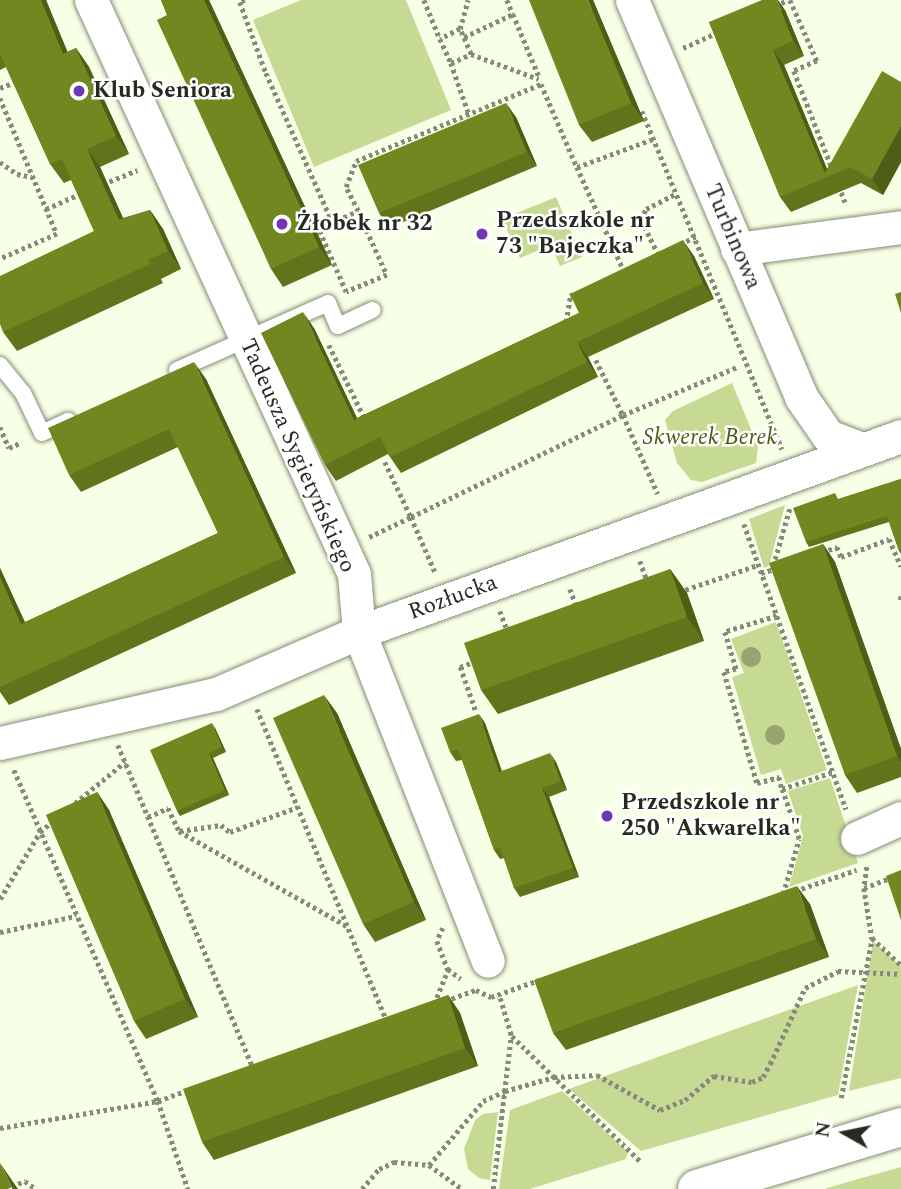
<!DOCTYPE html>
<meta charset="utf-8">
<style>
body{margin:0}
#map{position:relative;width:901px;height:1189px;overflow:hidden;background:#f7ffe6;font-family:Spectral,serif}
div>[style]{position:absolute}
.green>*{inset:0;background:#c7da94}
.path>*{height:4.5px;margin-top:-2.25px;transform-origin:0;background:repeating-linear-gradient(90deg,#858b7a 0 3.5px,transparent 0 7px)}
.roads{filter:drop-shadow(0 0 2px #868c76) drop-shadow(0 0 2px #868c76)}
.lane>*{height:16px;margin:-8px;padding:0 8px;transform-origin:8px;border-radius:8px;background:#fff}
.street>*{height:33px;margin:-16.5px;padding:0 16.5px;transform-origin:16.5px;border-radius:16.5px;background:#fff}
.secondary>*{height:38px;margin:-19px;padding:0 19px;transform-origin:19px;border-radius:19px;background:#fff}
.trees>*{width:20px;height:20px;margin:-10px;border-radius:50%;background:#99a472}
.wall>*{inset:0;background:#61741b}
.shaded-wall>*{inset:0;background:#4f5e16}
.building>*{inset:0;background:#71871f}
.dots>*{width:19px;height:19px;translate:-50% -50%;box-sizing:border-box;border:4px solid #fff;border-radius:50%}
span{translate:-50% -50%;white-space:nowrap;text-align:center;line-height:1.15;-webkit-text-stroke:5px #fff;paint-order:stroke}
.poi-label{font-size:23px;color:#272a21;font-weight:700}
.left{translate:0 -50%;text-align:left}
.street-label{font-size:23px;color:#272a21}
.park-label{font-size:23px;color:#4c5a13;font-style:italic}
.north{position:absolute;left:810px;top:1098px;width:70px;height:70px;-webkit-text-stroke:5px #fff;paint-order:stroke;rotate:279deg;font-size:19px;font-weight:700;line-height:28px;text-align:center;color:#272a21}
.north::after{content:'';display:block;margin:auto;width:24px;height:32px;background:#272a21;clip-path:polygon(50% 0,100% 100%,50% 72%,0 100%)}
</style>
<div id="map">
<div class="green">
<i style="clip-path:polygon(301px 0,406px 0,451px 110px,314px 167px,253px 20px)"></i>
<i style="clip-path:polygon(556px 197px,582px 257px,560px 266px,551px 245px,520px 258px,502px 219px)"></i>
<i style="clip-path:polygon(732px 383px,758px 446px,756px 463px,702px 482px,691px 480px,677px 463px,665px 420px,673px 411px)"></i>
<i style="clip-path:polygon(785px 505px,769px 566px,764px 568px,749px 519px)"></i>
<i style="clip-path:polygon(776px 622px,827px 770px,786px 784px,781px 769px,761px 775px,732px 677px,744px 673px,731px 639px)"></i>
<i style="clip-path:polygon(830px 778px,858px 863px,789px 887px,803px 836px,788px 791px)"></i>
<i style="clip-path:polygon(873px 941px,901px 966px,901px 1078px,849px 1091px)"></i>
<i style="clip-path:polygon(858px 985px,838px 1095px,641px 1151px,569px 1089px)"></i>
<i style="clip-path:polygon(562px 1091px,628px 1152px,626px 1159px,530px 1189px,499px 1189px,510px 1110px)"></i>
<i style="clip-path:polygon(498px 1112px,490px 1180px,479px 1178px,468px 1169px,464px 1149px,475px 1120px,483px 1114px)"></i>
<i style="clip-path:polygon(901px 1167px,901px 1189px,824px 1189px,851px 1181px)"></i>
</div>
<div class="path">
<i style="left:245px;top:0;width:5px;rotate:158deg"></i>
<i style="left:240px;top:2px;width:76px;rotate:69.9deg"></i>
<i style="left:266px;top:73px;width:162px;rotate:66deg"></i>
<i style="left:424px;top:0;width:42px;rotate:67.7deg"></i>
<i style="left:440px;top:39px;width:26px;rotate:65deg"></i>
<i style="left:451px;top:63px;width:22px;rotate:-24deg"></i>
<i style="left:471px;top:54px;width:27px;rotate:-114deg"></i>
<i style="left:460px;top:29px;width:22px;rotate:153deg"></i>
<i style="left:507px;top:0;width:15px;rotate:67deg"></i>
<i style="left:790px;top:0;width:67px;rotate:66.1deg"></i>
<i style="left:817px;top:61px;width:25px;rotate:157deg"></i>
<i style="left:794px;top:71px;width:104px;rotate:68.6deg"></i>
<i style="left:775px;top:6px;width:14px;rotate:-25deg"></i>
<i style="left:460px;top:29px;width:30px;rotate:-75deg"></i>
<i style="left:464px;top:37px;width:54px;rotate:-25.1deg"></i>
<i style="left:513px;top:14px;width:70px;rotate:67.4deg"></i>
<i style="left:683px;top:48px;width:36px;rotate:-24deg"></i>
<i style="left:471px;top:54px;width:72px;rotate:20.2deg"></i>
<i style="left:451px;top:63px;width:54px;rotate:70.6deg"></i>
<i style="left:0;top:88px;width:19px;rotate:-21deg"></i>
<i style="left:0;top:98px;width:147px;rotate:67.3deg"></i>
<i style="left:57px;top:234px;width:62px;rotate:156.3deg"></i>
<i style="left:642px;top:111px;width:366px;rotate:67.5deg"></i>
<i style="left:0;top:162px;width:21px;rotate:35deg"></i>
<i style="left:17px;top:174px;width:15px;rotate:11deg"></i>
<i style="left:577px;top:167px;width:114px;rotate:65.7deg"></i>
<i style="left:103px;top:184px;width:37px;rotate:-22deg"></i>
<i style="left:839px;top:186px;width:19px;rotate:69deg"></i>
<i style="left:46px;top:209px;width:39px;rotate:-24deg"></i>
<i style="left:358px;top:211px;width:27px;rotate:-117deg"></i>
<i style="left:346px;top:187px;width:28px;rotate:-69deg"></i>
<i style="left:356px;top:161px;width:200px;rotate:-22.6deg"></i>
<i style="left:541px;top:84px;width:90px;rotate:66.6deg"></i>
<i style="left:577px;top:167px;width:81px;rotate:-20.2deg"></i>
<i style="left:358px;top:211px;width:70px;rotate:65.6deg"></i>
<i style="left:387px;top:275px;width:44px;rotate:157.5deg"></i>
<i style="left:346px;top:292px;width:70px;rotate:-113.6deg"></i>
<i style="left:318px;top:228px;width:43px;rotate:-23deg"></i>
<i style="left:680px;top:244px;width:17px;rotate:-25deg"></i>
<i style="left:658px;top:255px;width:39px;rotate:-116deg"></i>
<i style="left:641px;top:220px;width:12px;rotate:-66deg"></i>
<i style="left:646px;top:209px;width:34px;rotate:-27deg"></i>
<i style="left:566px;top:322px;width:26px;rotate:-81deg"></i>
<i style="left:570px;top:296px;width:6px;rotate:-31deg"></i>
<i style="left:329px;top:345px;width:82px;rotate:64.1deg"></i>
<i style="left:596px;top:360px;width:61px;rotate:63.9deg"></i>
<i style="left:623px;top:415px;width:124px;rotate:-22.8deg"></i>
<i style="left:0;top:427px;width:23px;rotate:67deg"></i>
<i style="left:9px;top:448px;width:14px;rotate:-25deg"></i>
<i style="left:385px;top:462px;width:61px;rotate:64.7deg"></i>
<i style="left:411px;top:517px;width:235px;rotate:-25.7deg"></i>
<i style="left:623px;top:415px;width:86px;rotate:66.1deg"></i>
<i style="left:744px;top:524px;width:303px;rotate:70.3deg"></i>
<i style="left:369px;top:537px;width:47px;rotate:-25.5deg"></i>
<i style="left:411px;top:517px;width:60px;rotate:66.4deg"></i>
<i style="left:822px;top:552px;width:16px;rotate:-18deg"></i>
<i style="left:837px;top:547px;width:11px;rotate:68deg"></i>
<i style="left:841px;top:557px;width:51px;rotate:-20.6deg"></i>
<i style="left:889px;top:539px;width:30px;rotate:66deg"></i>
<i style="left:640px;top:561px;width:23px;rotate:70deg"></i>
<i style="left:773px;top:566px;width:61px;rotate:-73.9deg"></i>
<i style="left:761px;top:573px;width:17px;rotate:-17deg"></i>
<i style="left:570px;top:589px;width:19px;rotate:69deg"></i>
<i style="left:679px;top:592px;width:83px;rotate:-18.9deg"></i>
<i style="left:901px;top:596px;width:5px;rotate:90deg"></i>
<i style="left:500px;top:611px;width:22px;rotate:69deg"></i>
<i style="left:777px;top:616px;width:54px;rotate:162.9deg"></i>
<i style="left:725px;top:632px;width:39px;rotate:73deg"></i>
<i style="left:736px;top:669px;width:12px;rotate:166deg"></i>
<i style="left:724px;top:672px;width:116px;rotate:73.4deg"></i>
<i style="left:757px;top:783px;width:23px;rotate:-15deg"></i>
<i style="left:779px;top:777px;width:12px;rotate:76deg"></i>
<i style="left:257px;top:709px;width:338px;rotate:67.4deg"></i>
<i style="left:475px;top:710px;width:46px;rotate:-109.2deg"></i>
<i style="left:460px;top:667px;width:17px;rotate:-21deg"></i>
<i style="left:118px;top:745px;width:350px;rotate:67.3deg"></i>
<i style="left:14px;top:770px;width:361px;rotate:66.5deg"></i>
<i style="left:158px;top:1101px;width:33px;rotate:-20deg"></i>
<i style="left:75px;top:803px;width:65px;rotate:-39.4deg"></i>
<i style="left:148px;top:817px;width:22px;rotate:-24deg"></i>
<i style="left:168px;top:808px;width:25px;rotate:64deg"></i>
<i style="left:179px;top:831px;width:193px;rotate:29.5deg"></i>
<i style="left:180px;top:831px;width:41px;rotate:-8.3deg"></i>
<i style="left:221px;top:825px;width:11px;rotate:38deg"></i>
<i style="left:230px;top:832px;width:72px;rotate:-20.2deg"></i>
<i style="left:867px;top:867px;width:21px;rotate:98deg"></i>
<i style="left:864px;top:888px;width:40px;rotate:-21deg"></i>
<i style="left:864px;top:888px;width:51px;rotate:80.9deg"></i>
<i style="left:872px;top:938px;width:40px;rotate:43deg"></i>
<i style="left:795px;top:891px;width:65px;rotate:-19deg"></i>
<i style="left:783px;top:894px;width:57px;rotate:-73.8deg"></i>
<i style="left:799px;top:839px;width:53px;rotate:-108.8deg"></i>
<i style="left:782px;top:789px;width:54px;rotate:-18.4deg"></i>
<i style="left:0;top:899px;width:78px;rotate:-59.2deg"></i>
<i style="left:40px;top:832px;width:16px;rotate:-40deg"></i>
<i style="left:443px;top:928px;width:14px;rotate:115deg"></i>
<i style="left:437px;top:941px;width:30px;rotate:69deg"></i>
<i style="left:448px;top:969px;width:16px;rotate:38deg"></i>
<i style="left:0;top:932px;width:78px;rotate:-11.9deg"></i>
<i style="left:445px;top:1001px;width:33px;rotate:-20deg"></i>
<i style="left:476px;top:990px;width:17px;rotate:25deg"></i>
<i style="left:491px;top:997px;width:51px;rotate:-19.5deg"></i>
<i style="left:434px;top:1004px;width:38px;rotate:-68deg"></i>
<i style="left:512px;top:1036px;width:180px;rotate:44.3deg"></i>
<i style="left:841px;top:1098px;width:163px;rotate:-79deg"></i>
<i style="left:0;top:1128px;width:160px;rotate:-9.7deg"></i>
<i style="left:158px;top:1101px;width:93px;rotate:71.2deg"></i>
<i style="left:429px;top:1165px;width:41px;rotate:36deg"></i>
<i style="left:5px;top:1189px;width:22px;rotate:-22deg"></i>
<i style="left:25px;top:1181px;width:14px;rotate:36deg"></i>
<i style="left:362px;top:1189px;width:26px;rotate:-50deg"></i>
<i style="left:379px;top:1169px;width:17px;rotate:-25deg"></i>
<i style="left:394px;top:1162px;width:35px;rotate:5deg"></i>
<i style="left:429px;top:1165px;width:84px;rotate:-49.8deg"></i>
<i style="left:483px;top:1101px;width:24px;rotate:-24deg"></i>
<i style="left:505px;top:1091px;width:51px;rotate:-15.9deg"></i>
<i style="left:554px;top:1077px;width:43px;rotate:-2.7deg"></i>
<i style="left:597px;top:1075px;width:72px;rotate:29.1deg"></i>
<i style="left:660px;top:1110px;width:27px;rotate:-22deg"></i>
<i style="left:685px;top:1100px;width:38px;rotate:-40deg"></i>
<i style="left:714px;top:1076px;width:38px;rotate:9deg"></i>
<i style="left:752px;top:1082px;width:12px;rotate:-24deg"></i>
<i style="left:763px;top:1077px;width:15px;rotate:-62deg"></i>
<i style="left:770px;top:1064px;width:84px;rotate:-65.3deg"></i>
<i style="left:805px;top:988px;width:37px;rotate:-27deg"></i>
<i style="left:838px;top:971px;width:63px;rotate:2.7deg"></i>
<i style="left:493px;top:1189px;width:155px;rotate:-83.3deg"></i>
<i style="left:511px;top:1035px;width:42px;rotate:-106.7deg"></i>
</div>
<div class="roads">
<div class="lane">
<i style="left:0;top:365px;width:36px;rotate:51deg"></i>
<i style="left:23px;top:393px;width:44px;rotate:64.6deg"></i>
<i style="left:42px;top:433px;width:29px;rotate:-25deg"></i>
<i style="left:177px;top:370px;width:165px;rotate:-23.9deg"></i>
<i style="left:328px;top:303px;width:25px;rotate:67deg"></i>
<i style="left:338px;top:326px;width:38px;rotate:-25deg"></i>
</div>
<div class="street">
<i style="left:91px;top:0;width:631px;rotate:65.38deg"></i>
<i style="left:354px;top:574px;width:58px;rotate:85.1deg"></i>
<i style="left:359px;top:632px;width:353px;rotate:68.6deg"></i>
<i style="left:632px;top:0;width:431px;rotate:66.9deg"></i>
<i style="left:801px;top:397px;width:47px;rotate:55.3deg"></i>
<i style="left:828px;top:436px;width:36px;rotate:21deg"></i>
<i style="left:737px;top:249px;width:165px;rotate:-7.6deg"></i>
<i style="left:0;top:743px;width:221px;rotate:-12.8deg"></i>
<i style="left:216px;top:694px;width:156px;rotate:-23.4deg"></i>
<i style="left:359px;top:632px;width:576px;rotate:-19.88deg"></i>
<i style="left:857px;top:838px;width:48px;rotate:-24.4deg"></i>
</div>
<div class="secondary">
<i style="left:697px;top:1189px;width:213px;rotate:-16.9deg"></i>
</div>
</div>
<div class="trees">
<i style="left:751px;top:657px"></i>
<i style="left:775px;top:735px"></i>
</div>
<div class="wall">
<i style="clip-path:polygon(0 0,46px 0,67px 52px,76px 48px,89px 67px,129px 154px,100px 167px,123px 218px,150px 210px,163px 229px,181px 269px,161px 279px,163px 283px,17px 351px,3px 332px,94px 231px,71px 180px,64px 183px,50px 164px,6px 67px,0 70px)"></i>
<i style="clip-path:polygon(161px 0,209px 0,332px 265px,283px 287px,271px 269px)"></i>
<i style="clip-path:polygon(593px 0,644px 121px,592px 142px,579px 125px)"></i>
<i style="clip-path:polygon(785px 10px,804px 56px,784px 65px,827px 169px,901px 82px,901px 162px,883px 195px,861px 183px,791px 212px,780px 197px,709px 22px)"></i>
<i style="clip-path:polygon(516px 117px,537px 166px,389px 228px,379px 213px)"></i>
<i style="clip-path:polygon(694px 256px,714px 299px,588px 357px,598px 377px,401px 473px,388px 454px,336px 481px,325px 465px,314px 328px,357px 418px,579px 313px)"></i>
<i style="clip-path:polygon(206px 379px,296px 573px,9px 705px,0 692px,0 568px,25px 622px,218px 533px,178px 447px,81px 492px,69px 475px)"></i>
<i style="clip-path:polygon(901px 479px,901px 554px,899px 551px,889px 522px,809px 547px,806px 542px,839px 499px)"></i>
<i style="clip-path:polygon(823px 544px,835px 562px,901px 749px,901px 777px,857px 793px,845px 775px)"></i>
<i style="clip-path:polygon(670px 569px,687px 593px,704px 641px,498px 714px,481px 690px)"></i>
<i style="clip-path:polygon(337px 713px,426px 920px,375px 942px,363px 924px)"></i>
<i style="clip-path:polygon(485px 723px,502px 771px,556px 762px,567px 790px,549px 797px,579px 877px,520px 897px,514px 888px,504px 858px,500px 859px,494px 850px,462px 760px,456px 761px,450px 752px)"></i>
<i style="clip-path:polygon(215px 728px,226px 752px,213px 758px,229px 795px,180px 816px,177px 811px)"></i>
<i style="clip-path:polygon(97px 792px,109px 810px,198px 1017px,146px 1039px,134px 1021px)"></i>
<i style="clip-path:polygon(810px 904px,829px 957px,566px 1050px,553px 1033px)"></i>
<i style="clip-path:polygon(448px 995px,460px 1013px,478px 1066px,214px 1160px,202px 1142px)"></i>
</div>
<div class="shaded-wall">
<i style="clip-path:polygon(41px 0,46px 0,76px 72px,63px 54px)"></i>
<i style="clip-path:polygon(204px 0,209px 0,332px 265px,319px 247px)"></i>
<i style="clip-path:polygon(588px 0,593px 0,644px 121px,631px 103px)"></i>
<i style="clip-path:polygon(777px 0,778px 0,785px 10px,804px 56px,793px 41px)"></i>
<i style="clip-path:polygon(76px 48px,89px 67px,129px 154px,116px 136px)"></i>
<i style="clip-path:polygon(773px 50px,784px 65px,830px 176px,825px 173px)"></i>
<i style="clip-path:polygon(506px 103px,516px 117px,537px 166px,527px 152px)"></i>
<i style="clip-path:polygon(901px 126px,901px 162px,883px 195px,872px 179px)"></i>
<i style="clip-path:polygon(87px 149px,100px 167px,132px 238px,119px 220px)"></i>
<i style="clip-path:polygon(150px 210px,163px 229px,181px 269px,168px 251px)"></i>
<i style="clip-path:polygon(683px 240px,694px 256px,714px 299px,703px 283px)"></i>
<i style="clip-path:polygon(303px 312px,314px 328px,365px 435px,354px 420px)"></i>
<i style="clip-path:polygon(577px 342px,588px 357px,598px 377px,587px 362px)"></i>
<i style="clip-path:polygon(194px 362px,206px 379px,296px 573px,284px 557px)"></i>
<i style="clip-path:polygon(823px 544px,835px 562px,901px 749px,901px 762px,897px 756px)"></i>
<i style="clip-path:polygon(0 568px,33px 641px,21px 624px,0 577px)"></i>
<i style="clip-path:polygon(670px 569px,687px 593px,704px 641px,687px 617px)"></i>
<i style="clip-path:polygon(324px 695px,337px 713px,426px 920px,414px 902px)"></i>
<i style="clip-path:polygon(479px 714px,485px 723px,505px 781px,499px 772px)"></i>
<i style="clip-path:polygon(212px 723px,215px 728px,226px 752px,222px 747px)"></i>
<i style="clip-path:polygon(209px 753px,213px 758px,229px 795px,225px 790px)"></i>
<i style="clip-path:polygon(550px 753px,556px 762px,567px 790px,561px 781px)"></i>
<i style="clip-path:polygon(542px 788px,549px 797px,579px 877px,573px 868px)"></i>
<i style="clip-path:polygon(97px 792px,109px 810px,198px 1017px,185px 999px)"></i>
<i style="clip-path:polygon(797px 886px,810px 904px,829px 957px,816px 939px)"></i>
<i style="clip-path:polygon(448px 995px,460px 1013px,478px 1066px,465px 1048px)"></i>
<i style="clip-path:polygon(0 1163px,18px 1189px,13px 1189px)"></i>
</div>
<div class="building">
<i style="clip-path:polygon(0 0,41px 0,63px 54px,76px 48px,116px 136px,87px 149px,119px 220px,150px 210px,168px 251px,148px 260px,150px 264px,3px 332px,0 324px,0 276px,94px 231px,62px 159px,50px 164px,0 54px)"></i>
<i style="clip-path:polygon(161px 0,204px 0,319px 247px,271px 269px,157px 20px,167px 15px)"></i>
<i style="clip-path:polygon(529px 0,588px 0,631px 103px,579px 125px)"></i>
<i style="clip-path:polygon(762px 0,777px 0,793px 41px,773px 50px,825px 173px,882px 71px,901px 82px,901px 126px,872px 179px,850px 167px,780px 197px,709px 22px)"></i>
<i style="clip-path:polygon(506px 103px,527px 152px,379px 213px,358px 165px)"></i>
<i style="clip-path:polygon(683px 240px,703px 283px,577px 342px,587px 362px,390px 457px,380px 437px,325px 465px,261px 333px,303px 312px,354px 420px,579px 313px,570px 294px)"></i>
<i style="clip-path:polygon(901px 292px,901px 313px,895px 294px)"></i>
<i style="clip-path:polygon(194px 362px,284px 557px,0 687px,0 577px,21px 624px,218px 533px,169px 429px,69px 475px,48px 428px)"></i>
<i style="clip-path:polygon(901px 479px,901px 550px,899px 551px,887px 516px,806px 542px,793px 508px,835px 493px,838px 499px)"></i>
<i style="clip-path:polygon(823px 544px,897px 756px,845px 775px,769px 563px)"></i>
<i style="clip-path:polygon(670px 569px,687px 617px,481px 690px,464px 643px)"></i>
<i style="clip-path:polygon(324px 695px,414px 902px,363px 924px,273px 718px)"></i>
<i style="clip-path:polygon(479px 714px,499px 772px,550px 753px,561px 781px,542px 788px,573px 868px,514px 888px,500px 847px,494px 850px,458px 749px,450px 752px,441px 728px)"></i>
<i style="clip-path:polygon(212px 723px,222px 747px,209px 753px,225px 790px,177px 811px,150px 750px)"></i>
<i style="clip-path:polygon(97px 792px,185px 999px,134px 1021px,46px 815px)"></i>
<i style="clip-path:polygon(901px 870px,901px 920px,886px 876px)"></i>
<i style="clip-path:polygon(797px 886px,816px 939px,553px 1033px,534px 980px)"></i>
<i style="clip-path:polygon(448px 995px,465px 1048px,202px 1142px,183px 1089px)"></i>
<i style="clip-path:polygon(0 1163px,12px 1187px,8px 1189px,0 1189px)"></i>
</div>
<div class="dots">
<i style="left:79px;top:91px;background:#6e39b0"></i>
<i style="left:282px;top:224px;background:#6e39b0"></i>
<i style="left:482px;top:234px;background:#6e39b0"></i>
<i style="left:607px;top:816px;background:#6e39b0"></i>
</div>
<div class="poi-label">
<span class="left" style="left:93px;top:91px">Klub Seniora</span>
<span class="left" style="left:496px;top:234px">Przedszkole nr<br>73 "Bajeczka"</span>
<span class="left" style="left:296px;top:224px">Żłobek nr 32</span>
<span class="left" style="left:621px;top:816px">Przedszkole nr<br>250 "Akwarelka"</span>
</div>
<div class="street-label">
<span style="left:732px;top:237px;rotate:67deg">Turbinowa</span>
<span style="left:297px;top:456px;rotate:66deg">Tadeusza Sygietyńskiego</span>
<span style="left:453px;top:598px;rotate:-20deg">Rozłucka</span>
</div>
<div class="park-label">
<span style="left:710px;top:438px">Skwerek Berek</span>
</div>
<div class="north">N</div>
</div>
